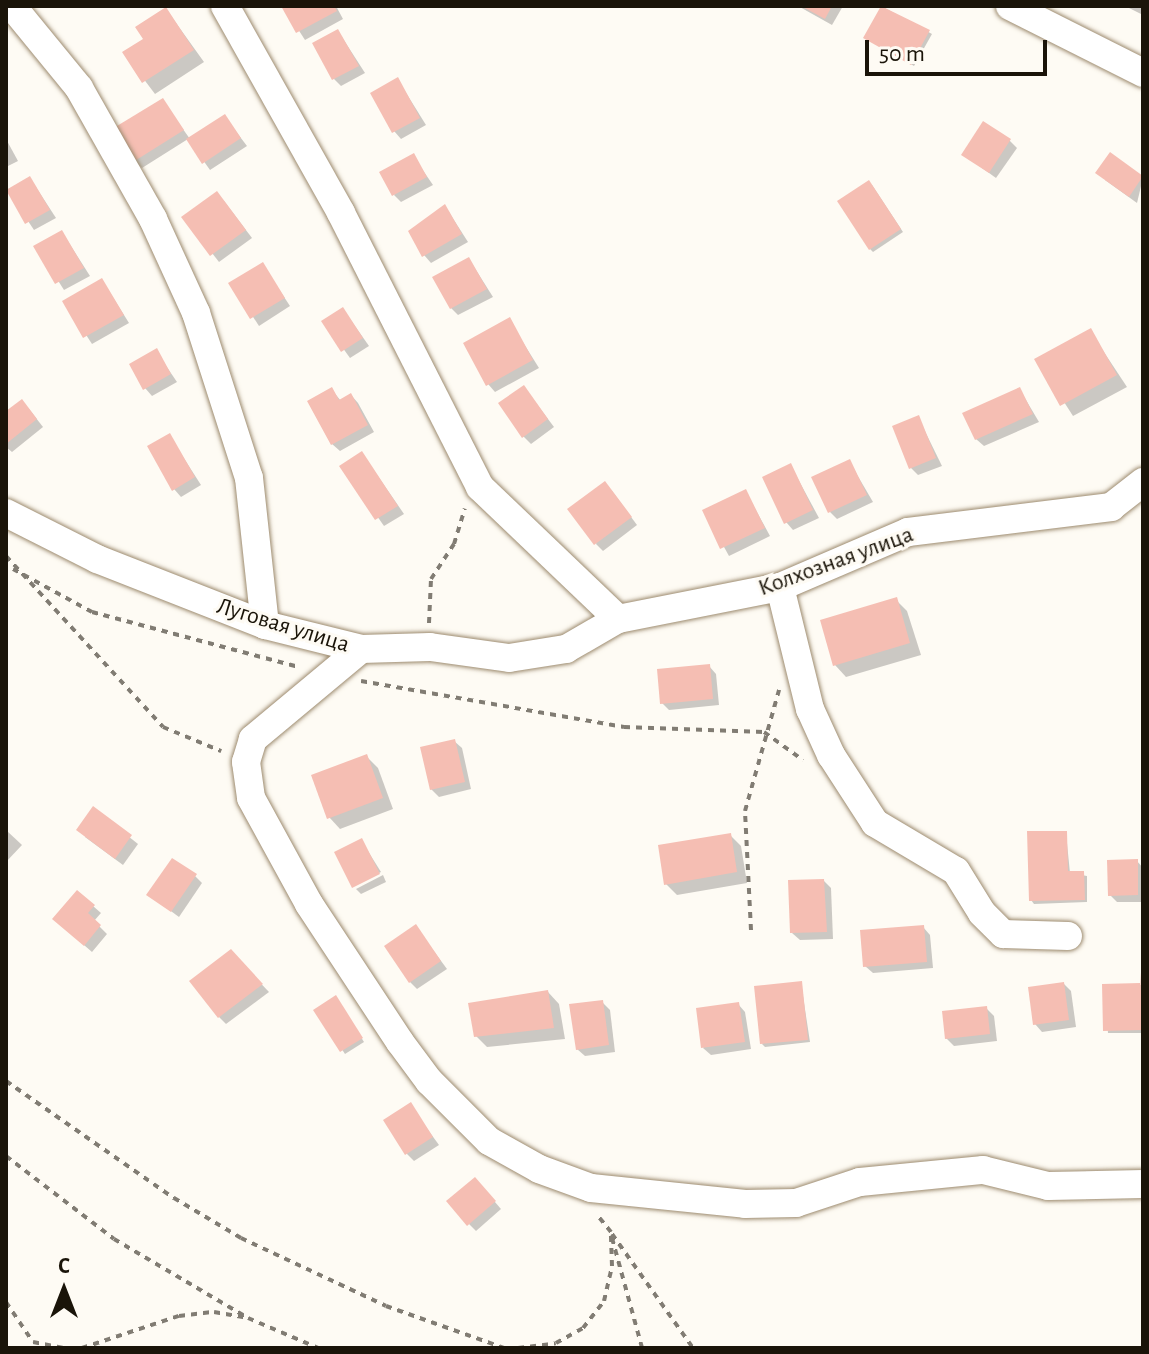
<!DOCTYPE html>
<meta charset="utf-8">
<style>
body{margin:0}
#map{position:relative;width:1149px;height:1354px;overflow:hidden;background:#fefbf4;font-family:"Alegreya Sans",sans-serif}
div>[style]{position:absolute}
.shadow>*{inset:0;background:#0003}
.building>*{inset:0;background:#f5beb3}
.path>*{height:4px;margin-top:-2px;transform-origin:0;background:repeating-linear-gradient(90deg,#817c73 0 6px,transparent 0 12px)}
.roads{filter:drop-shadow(0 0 2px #9d8b6f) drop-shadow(0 0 2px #9d8b6f)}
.minor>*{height:28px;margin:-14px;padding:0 14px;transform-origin:14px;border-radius:14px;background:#fff}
span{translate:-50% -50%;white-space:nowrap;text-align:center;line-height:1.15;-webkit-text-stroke:6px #fefbf4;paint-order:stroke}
.street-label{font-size:24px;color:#1a1409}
.frame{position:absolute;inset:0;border:8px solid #1a1409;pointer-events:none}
.north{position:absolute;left:24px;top:1250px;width:80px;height:80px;-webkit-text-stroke:6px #fefbf4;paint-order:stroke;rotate:0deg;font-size:22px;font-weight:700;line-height:32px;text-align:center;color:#1a1409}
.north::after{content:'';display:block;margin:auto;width:28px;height:36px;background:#1a1409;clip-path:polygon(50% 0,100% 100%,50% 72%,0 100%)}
.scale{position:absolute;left:865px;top:40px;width:182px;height:36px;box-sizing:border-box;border:4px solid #1a1409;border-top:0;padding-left:10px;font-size:24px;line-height:28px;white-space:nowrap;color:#1a1409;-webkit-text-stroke:6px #fefbf4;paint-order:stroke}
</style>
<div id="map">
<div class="shadow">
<i style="clip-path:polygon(283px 6px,336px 6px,343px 19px,305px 40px)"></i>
<i style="clip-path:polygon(798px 6px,843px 6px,832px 25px)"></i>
<i style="clip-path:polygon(1125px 6px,1143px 6px,1143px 15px)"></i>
<i style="clip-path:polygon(883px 7px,932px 34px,914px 66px,866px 38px)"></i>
<i style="clip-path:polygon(166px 9px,204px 62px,155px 94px,124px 53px,145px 39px)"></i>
<i style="clip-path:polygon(338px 31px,365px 73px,341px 86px,334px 79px)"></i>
<i style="clip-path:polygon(398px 80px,426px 125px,401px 139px,394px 131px)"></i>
<i style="clip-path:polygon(163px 101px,190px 139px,225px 117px,247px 146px,210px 170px,188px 139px,142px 168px,134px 161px)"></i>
<i style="clip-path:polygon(6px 139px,18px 161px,6px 167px)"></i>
<i style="clip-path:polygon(1009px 140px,1017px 148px,996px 178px,964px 155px)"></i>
<i style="clip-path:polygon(1110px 155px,1143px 178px,1137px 203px,1105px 180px)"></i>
<i style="clip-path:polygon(413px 156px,433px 185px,401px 202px,394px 195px)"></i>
<i style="clip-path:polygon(30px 178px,56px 218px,34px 230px,8px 191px)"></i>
<i style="clip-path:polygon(872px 185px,903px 232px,873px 252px,870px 249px)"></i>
<i style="clip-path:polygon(224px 201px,252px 238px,219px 262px,184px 217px)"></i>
<i style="clip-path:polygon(445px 206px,468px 242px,431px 263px,424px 255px)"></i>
<i style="clip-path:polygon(62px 232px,90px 276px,64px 290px,36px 246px)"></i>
<i style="clip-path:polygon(469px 259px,493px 297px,458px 315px,451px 308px)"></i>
<i style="clip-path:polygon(263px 265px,290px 306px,259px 326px,231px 283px)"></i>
<i style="clip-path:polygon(102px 280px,129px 323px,92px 344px,64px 301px)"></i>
<i style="clip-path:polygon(343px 309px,369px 346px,350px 358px,324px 322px)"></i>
<i style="clip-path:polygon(509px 320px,539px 368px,495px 392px,488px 384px)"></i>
<i style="clip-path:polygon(1090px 331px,1127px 387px,1073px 416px,1037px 360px)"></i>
<i style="clip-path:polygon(156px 351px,177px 382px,152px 396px,145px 388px)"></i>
<i style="clip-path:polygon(524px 387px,554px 427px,531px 444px,523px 436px)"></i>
<i style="clip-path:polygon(332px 390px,341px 401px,351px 395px,358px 403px,374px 432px,340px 451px,332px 444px)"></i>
<i style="clip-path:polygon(1020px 390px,1039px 422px,984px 446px,976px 439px)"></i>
<i style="clip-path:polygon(29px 409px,43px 427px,12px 452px,6px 447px,6px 414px)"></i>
<i style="clip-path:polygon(918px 417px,942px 466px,918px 475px,911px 468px)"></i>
<i style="clip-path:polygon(169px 435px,201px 485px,181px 497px,174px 489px)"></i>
<i style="clip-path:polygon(362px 453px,404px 514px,384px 526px,342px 466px)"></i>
<i style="clip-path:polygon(849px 461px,873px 502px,837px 519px,830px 512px)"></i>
<i style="clip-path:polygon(791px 466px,819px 518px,793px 530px,786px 522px)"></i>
<i style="clip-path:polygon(612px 491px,637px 525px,603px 551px,596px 544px)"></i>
<i style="clip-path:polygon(746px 492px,770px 536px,729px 556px,704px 511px)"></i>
<i style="clip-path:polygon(896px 600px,907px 611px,921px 655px,846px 677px,835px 665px)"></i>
<i style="clip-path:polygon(709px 666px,716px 674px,719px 705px,669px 710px,662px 703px)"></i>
<i style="clip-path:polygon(454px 741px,462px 748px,471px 789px,439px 797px,431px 789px)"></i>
<i style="clip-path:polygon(366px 756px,378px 768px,393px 809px,340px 829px,329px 817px)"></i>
<i style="clip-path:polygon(94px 809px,138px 844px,123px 865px,85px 837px)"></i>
<i style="clip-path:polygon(6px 830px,22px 845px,6px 862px)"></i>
<i style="clip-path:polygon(1066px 833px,1070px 873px,1087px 876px,1087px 902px,1034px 904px,1031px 900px)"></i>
<i style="clip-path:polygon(730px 835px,741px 846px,747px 883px,677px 895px,666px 884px)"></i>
<i style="clip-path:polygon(361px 840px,381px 872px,354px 885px)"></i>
<i style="clip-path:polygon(1137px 861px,1143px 868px,1143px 902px,1117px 902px,1110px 895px)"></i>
<i style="clip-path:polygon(383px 875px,386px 882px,361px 894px,356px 889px)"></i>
<i style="clip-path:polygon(195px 876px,202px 883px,179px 917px,149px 895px)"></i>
<i style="clip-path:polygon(824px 881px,831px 888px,833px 939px,800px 940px,792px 933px)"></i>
<i style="clip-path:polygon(93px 906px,101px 913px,94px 921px,107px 934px,92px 952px,62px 926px)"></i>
<i style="clip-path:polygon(416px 927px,447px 969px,417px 989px,410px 982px)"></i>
<i style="clip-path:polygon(923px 927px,930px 935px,933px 968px,873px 973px,865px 966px)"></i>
<i style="clip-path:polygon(231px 952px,269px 992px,226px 1024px,219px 1017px)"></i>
<i style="clip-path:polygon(1143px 974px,1143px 1033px,1108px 1033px,1104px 986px,1142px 985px)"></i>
<i style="clip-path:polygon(801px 983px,810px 1042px,765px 1047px,762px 1044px)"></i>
<i style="clip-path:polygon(1064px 984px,1071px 991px,1076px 1027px,1042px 1032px,1035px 1024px)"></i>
<i style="clip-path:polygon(548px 992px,559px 1004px,565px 1039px,487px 1047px,476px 1036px)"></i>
<i style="clip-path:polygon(338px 1001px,364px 1042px,345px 1054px,316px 1010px)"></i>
<i style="clip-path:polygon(602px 1002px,610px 1010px,615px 1052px,585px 1056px,577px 1049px)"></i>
<i style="clip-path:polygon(738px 1004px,745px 1012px,751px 1049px,711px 1055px,703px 1048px)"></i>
<i style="clip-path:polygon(986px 1008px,994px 1016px,997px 1041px,954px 1046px,946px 1038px)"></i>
<i style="clip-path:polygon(410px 1105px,439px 1145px,414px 1161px,407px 1154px)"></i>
<i style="clip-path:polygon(482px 1187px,501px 1209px,476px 1231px,469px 1224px)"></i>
</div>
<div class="building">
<i style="clip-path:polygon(281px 6px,334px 6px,337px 11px,296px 33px)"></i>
<i style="clip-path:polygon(801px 6px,832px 6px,825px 19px)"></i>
<i style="clip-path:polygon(881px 6px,930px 30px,911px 65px,863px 38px)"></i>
<i style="clip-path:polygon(166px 7px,194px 50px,142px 83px,122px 52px,143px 39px,135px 27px)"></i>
<i style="clip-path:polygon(338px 29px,359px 66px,332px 80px,312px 43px)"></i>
<i style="clip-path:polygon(398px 77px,420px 118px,392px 133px,370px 93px)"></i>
<i style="clip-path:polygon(163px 98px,184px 130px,133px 162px,112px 129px)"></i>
<i style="clip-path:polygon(225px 114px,241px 138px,202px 164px,186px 139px)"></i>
<i style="clip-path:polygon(983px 121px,1011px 139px,989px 173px,961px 155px)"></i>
<i style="clip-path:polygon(1110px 152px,1143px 176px,1129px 197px,1095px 173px)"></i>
<i style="clip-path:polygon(414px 153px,427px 177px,392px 196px,379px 172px)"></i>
<i style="clip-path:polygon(30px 176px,50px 210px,25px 224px,6px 190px)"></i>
<i style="clip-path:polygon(869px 180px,901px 229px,869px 250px,837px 201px)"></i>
<i style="clip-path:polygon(217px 191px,246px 230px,210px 256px,181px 217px)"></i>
<i style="clip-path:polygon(445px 204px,462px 234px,422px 257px,408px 231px)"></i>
<i style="clip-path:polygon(62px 230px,84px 268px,55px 284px,33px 246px)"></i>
<i style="clip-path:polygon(469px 257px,487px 289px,450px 309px,432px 277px)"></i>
<i style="clip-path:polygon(263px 262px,285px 298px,250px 319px,228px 283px)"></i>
<i style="clip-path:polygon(102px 278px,124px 315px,83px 338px,62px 301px)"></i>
<i style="clip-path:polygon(343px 307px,363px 338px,341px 352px,321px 321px)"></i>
<i style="clip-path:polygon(510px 317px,533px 360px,486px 386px,463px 343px)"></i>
<i style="clip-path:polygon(1091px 328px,1117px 375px,1060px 406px,1034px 359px)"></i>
<i style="clip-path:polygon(157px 348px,171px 374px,143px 390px,129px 364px)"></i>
<i style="clip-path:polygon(524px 385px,548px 419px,522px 438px,498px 403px)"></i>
<i style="clip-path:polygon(332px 387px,339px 400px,351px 393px,368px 425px,331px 445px,307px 401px)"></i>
<i style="clip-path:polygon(1020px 387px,1033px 414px,975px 440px,962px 413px)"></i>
<i style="clip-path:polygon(22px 399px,37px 419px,6px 444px,6px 411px)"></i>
<i style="clip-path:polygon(919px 415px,936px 458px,909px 469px,892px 426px)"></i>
<i style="clip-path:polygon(170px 433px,195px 477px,172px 491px,147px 446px)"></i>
<i style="clip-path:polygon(362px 451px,398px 506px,375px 520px,339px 466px)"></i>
<i style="clip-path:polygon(850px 459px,867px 495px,828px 513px,811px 477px)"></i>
<i style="clip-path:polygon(791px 463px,813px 510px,784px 524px,762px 477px)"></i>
<i style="clip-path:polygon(605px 481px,632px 517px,594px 545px,567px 509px)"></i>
<i style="clip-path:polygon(746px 489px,765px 528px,720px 549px,702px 510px)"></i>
<i style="clip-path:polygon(897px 597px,910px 643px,833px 666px,820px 620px)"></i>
<i style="clip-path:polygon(710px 664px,713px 699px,660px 704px,657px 669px)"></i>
<i style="clip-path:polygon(455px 739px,465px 782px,430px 790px,420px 747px)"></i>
<i style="clip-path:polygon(367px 754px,383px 798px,327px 819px,311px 775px)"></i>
<i style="clip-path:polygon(93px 806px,132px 835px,115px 859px,76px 830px)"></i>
<i style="clip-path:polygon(1027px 831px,1067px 831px,1068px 871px,1084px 871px,1085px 900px,1029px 901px)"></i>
<i style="clip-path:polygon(731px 833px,737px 872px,664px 885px,658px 845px)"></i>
<i style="clip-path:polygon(362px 838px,380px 874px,352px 888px,334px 852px)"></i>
<i style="clip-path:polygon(172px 858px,197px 874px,171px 912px,146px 895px)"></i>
<i style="clip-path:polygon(1138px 859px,1138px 895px,1108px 896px,1107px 860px)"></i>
<i style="clip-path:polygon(824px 879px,827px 932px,790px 933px,788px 880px)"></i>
<i style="clip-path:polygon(77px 890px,95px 905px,88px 913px,101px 925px,84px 946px,52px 919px)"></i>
<i style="clip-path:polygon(416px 924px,441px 961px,409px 983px,384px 946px)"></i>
<i style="clip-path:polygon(924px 925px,927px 962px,863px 967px,860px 930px)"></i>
<i style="clip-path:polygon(231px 949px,263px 984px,218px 1018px,189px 981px)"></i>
<i style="clip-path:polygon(1140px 972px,1143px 1030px,1103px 1031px,1102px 984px,1140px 983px)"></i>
<i style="clip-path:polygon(802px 981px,808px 1040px,760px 1044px,754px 986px)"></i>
<i style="clip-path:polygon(1064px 982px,1069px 1020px,1033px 1025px,1028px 987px)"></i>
<i style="clip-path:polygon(548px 990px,554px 1028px,474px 1037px,468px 1003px)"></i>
<i style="clip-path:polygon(336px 995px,363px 1038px,340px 1052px,313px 1010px)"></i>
<i style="clip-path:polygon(603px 1000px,609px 1045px,576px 1050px,569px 1004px)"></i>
<i style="clip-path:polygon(739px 1002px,745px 1042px,701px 1048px,696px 1008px)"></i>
<i style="clip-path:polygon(987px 1006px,990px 1034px,945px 1039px,942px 1011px)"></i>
<i style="clip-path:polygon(411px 1102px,433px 1137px,405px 1155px,383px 1120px)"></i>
<i style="clip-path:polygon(475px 1177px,496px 1201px,467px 1226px,446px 1201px)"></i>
</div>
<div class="path">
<i style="left:6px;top:312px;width:11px;rotate:90deg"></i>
<i style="left:6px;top:556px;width:232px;rotate:47.4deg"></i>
<i style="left:163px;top:727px;width:63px;rotate:22.5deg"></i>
<i style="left:13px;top:569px;width:90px;rotate:28.6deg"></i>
<i style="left:92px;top:612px;width:213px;rotate:14.9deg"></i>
<i style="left:429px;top:623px;width:44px;rotate:-87.4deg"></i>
<i style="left:431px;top:579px;width:42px;rotate:-56.7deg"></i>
<i style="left:454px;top:544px;width:37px;rotate:-73deg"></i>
<i style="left:361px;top:681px;width:267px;rotate:9.9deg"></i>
<i style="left:624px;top:727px;width:140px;rotate:2deg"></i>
<i style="left:764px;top:732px;width:48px;rotate:35.7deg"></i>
<i style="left:751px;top:930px;width:119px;rotate:-92.9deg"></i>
<i style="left:745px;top:811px;width:126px;rotate:-74.3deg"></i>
<i style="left:6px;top:1081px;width:205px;rotate:34.9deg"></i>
<i style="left:174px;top:1198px;width:78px;rotate:30.8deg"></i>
<i style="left:241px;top:1238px;width:160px;rotate:25.1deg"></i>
<i style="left:386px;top:1306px;width:125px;rotate:19.6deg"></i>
<i style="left:6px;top:1156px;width:136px;rotate:37.5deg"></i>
<i style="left:114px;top:1239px;width:156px;rotate:30.5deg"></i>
<i style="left:612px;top:1234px;width:140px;rotate:54.6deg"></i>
<i style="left:612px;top:1238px;width:114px;rotate:74.7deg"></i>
<i style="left:6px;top:1302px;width:48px;rotate:56deg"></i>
<i style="left:33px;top:1342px;width:31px;rotate:11deg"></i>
<i style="left:82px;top:1348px;width:102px;rotate:-18.3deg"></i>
<i style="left:179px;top:1316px;width:35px;rotate:-7deg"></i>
<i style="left:214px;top:1312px;width:35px;rotate:10deg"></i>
<i style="left:248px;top:1318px;width:76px;rotate:23.2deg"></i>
<i style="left:518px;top:1348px;width:38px;rotate:-7deg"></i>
<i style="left:556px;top:1343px;width:31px;rotate:-29deg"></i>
<i style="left:583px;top:1328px;width:34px;rotate:-52deg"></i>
<i style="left:604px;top:1301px;width:36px;rotate:-77deg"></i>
<i style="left:612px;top:1266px;width:34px;rotate:-92deg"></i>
<i style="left:611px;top:1232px;width:21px;rotate:-129deg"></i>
</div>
<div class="roads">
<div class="minor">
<i style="left:12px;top:6px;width:106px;rotate:50.7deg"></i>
<i style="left:79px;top:88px;width:150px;rotate:60.5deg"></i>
<i style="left:153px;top:219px;width:103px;rotate:65.4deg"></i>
<i style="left:196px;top:313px;width:173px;rotate:72.2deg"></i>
<i style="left:249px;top:478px;width:148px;rotate:83.8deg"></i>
<i style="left:225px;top:6px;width:237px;rotate:60.7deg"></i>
<i style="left:341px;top:213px;width:307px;rotate:63.1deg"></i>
<i style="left:480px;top:487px;width:191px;rotate:43.7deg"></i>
<i style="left:1010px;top:6px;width:149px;rotate:26.7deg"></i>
<i style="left:6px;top:513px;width:102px;rotate:26.8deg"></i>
<i style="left:97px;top:559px;width:180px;rotate:21.4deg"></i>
<i style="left:265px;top:625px;width:99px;rotate:14deg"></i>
<i style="left:361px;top:649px;width:69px;rotate:-1.7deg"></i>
<i style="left:430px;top:647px;width:80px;rotate:7.9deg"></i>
<i style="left:509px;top:658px;width:58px;rotate:-9deg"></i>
<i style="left:566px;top:649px;width:60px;rotate:-30deg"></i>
<i style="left:618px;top:619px;width:165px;rotate:-11.2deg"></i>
<i style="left:780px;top:587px;width:139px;rotate:-23.3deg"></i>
<i style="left:908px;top:532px;width:205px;rotate:-7deg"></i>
<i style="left:1111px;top:507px;width:41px;rotate:-38deg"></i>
<i style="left:780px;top:587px;width:126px;rotate:76.2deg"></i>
<i style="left:810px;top:709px;width:51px;rotate:65.5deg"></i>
<i style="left:831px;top:755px;width:81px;rotate:57.1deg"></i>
<i style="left:875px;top:823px;width:94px;rotate:30.7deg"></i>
<i style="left:956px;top:871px;width:49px;rotate:58.2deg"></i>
<i style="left:982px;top:913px;width:30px;rotate:45deg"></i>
<i style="left:1003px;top:934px;width:65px;rotate:1.8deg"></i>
<i style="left:361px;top:649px;width:141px;rotate:140.2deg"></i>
<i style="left:253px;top:739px;width:24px;rotate:107deg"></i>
<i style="left:246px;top:762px;width:36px;rotate:82deg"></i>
<i style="left:251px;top:798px;width:121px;rotate:61.3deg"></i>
<i style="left:309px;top:904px;width:165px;rotate:56.6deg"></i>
<i style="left:400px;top:1042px;width:49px;rotate:53.4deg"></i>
<i style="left:429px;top:1081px;width:85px;rotate:45deg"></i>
<i style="left:489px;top:1141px;width:57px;rotate:29.2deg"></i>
<i style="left:539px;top:1169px;width:55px;rotate:20.1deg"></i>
<i style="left:591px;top:1188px;width:155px;rotate:5.9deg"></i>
<i style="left:745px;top:1204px;width:51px;rotate:-1.1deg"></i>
<i style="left:796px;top:1203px;width:67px;rotate:-18.2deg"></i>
<i style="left:860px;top:1182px;width:124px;rotate:-5.6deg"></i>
<i style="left:983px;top:1170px;width:67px;rotate:13.8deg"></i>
<i style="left:1048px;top:1186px;width:95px;rotate:-1.2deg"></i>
</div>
</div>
<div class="street-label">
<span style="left:836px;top:562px;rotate:-20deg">Колхозная улица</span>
<span style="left:283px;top:626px;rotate:17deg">Луговая улица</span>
</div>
<div class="frame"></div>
<div class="north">С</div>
<div class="scale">50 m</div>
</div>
